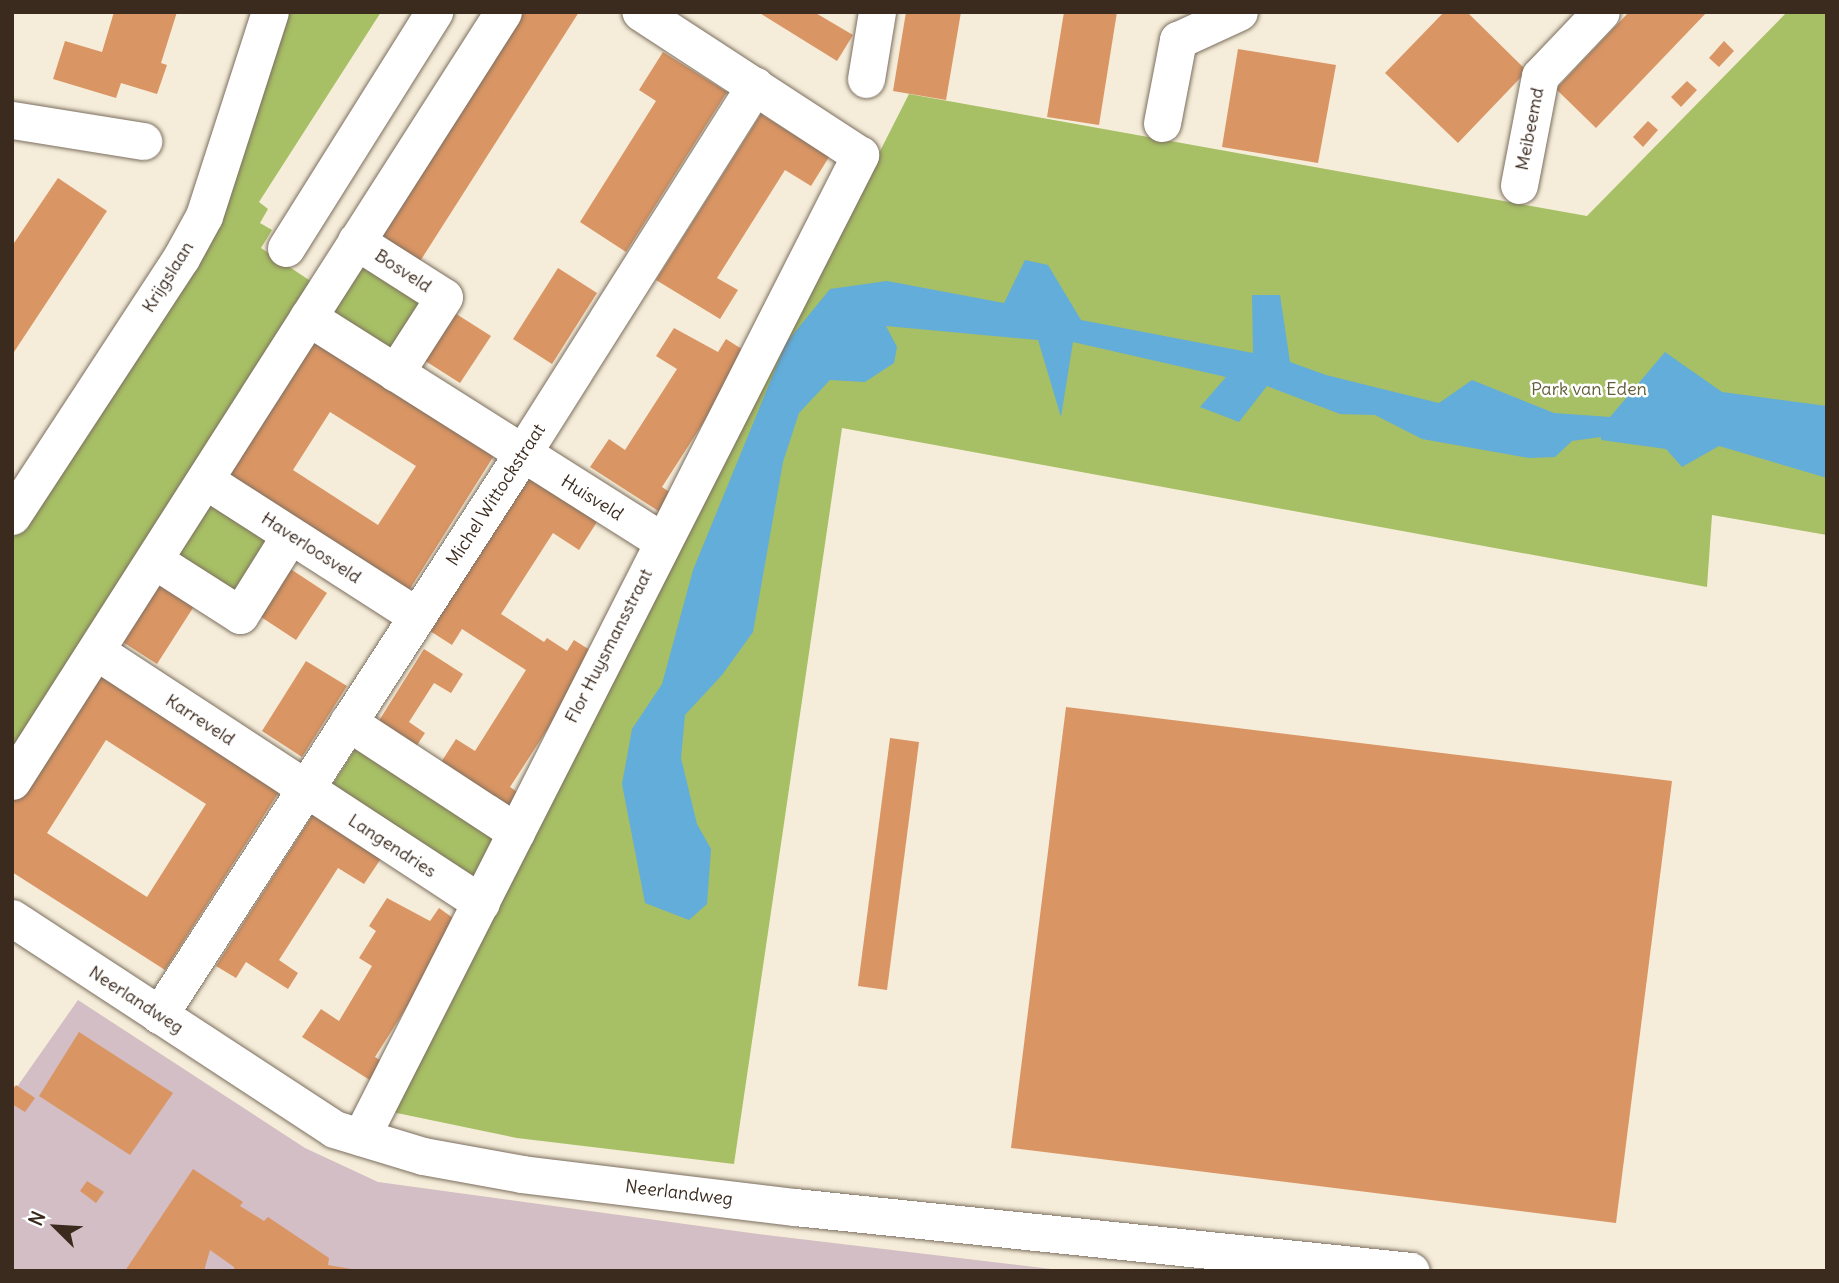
<!DOCTYPE html>
<style>
body{margin:0}
#map{position:relative;width:1839px;height:1283px;overflow:hidden;background:#f5edd9;font-family:Delius,sans-serif}
div>[style]{position:absolute}
.industrial>*{inset:0;background:#d2bec4}
.green>*{inset:0;background:#a7bf65}
.water>*{inset:0;background:#62adda}
.building>*{inset:0;background:#da9564}
.roads{filter:drop-shadow(0 0 2px #7c6e5f) drop-shadow(0 0 2px #7c6e5f)}
.minor>*{height:37px;margin:-18.5px;padding:0 18.5px;transform-origin:18.5px;border-radius:18.5px;background:#fff}
span{translate:-50% -50%;white-space:nowrap;text-align:center;line-height:1.15;-webkit-text-stroke:5px #fff;paint-order:stroke}
.street-label{font-size:18px;color:#3b2a1e}
.park-label{font-size:18px;color:#615e37}
.frame{position:absolute;inset:0;border:14px solid #3b2a1e;pointer-events:none}
.north{position:absolute;left:21px;top:1192px;width:70px;height:70px;-webkit-text-stroke:5px #fff;paint-order:stroke;rotate:294deg;font-size:19px;font-weight:700;line-height:28px;text-align:center;color:#3b2a1e}
.north::after{content:'';display:block;margin:auto;width:24px;height:32px;background:#3b2a1e;clip-path:polygon(50% 0,100% 100%,50% 72%,0 100%)}
</style>
<div id="map">
<div class="industrial">
<i style="clip-path:polygon(78px 1000px,305px 1148px,378px 1182px,758px 1234px,1068px 1271px,12px 1271px,12px 1094px)"></i>
</div>
<div class="green">
<i style="clip-path:polygon(287px 12px,381px 12px,259px 202px,268px 209px,260px 223px,272px 230px,261px 248px,315px 284px,12px 754px,12px 540px,221px 226px)"></i>
<i style="clip-path:polygon(1787px 12px,1827px 12px,1827px 535px,1712px 515px,1707px 587px,842px 428px,734px 1164px,517px 1138px,392px 1112px,909px 94px,1587px 216px)"></i>
<i style="clip-path:polygon(359px 255px,429px 300px,390px 361px,320px 316px)"></i>
<i style="clip-path:polygon(206px 494px,275px 538px,237px 599px,168px 555px)"></i>
<i style="clip-path:polygon(357px 746px,499px 836px,471px 881px,329px 790px)"></i>
</div>
<div class="water">
<i style="clip-path:polygon(1025px 260px,1048px 265px,1081px 320px,1253px 353px,1252px 295px,1280px 295px,1290px 362px,1326px 375px,1439px 403px,1472px 380px,1554px 413px,1610px 417px,1665px 352px,1722px 392px,1827px 406px,1827px 478px,1719px 446px,1682px 467px,1666px 449px,1601px 440px,1601px 437px,1572px 441px,1555px 457px,1529px 458px,1422px 439px,1375px 415px,1340px 414px,1267px 386px,1239px 422px,1200px 407px,1226px 377px,1073px 342px,1061px 417px,1038px 340px,886px 326px,897px 347px,894px 363px,865px 382px,830px 380px,799px 413px,783px 462px,753px 632px,722px 675px,685px 715px,681px 758px,697px 824px,711px 849px,707px 904px,689px 920px,645px 903px,622px 784px,632px 729px,662px 684px,693px 570px,786px 343px,830px 289px,887px 281px,1004px 303px)"></i>
</div>
<div class="building">
<i style="clip-path:polygon(114px 12px,177px 12px,161px 63px,167px 65px,157px 94px,121px 83px,116px 98px,53px 79px,65px 41px,102px 52px)"></i>
<i style="clip-path:polygon(514px 12px,579px 12px,417px 266px,371px 236px)"></i>
<i style="clip-path:polygon(758px 12px,814px 12px,853px 35px,837px 61px)"></i>
<i style="clip-path:polygon(906px 12px,961px 12px,946px 100px,893px 91px)"></i>
<i style="clip-path:polygon(1064px 12px,1117px 12px,1099px 125px,1047px 117px)"></i>
<i style="clip-path:polygon(1444px 12px,1467px 12px,1527px 71px,1458px 143px,1385px 73px)"></i>
<i style="clip-path:polygon(1629px 12px,1707px 12px,1596px 128px,1556px 89px)"></i>
<i style="clip-path:polygon(1724px 41px,1734px 51px,1719px 67px,1709px 58px)"></i>
<i style="clip-path:polygon(1238px 49px,1336px 65px,1318px 163px,1222px 147px)"></i>
<i style="clip-path:polygon(663px 52px,727px 92px,626px 252px,580px 222px,656px 101px,639px 90px)"></i>
<i style="clip-path:polygon(1687px 81px,1697px 90px,1681px 107px,1671px 97px)"></i>
<i style="clip-path:polygon(761px 114px,829px 157px,811px 186px,785px 170px,717px 278px,738px 290px,720px 319px,656px 280px)"></i>
<i style="clip-path:polygon(1648px 121px,1658px 130px,1643px 147px,1633px 137px)"></i>
<i style="clip-path:polygon(58px 178px,107px 211px,12px 355px,12px 246px)"></i>
<i style="clip-path:polygon(558px 268px,597px 293px,552px 364px,513px 339px)"></i>
<i style="clip-path:polygon(450px 310px,491px 336px,460px 383px,419px 357px)"></i>
<i style="clip-path:polygon(674px 328px,718px 352px,726px 339px,748px 353px,662px 487px,675px 496px,663px 514px,590px 467px,609px 439px,625px 450px,677px 369px,656px 356px)"></i>
<i style="clip-path:polygon(evenodd,308px 334px,495px 454px,406px 595px,218px 475px,308px 334px,330px 412px,416px 466px,378px 525px,293px 470px,330px 412px)"></i>
<i style="clip-path:polygon(529px 478px,597px 522px,579px 550px,553px 533px,501px 614px,544px 642px,547px 638px,567px 651px,574px 640px,596px 654px,510px 787px,523px 796px,511px 814px,438px 767px,456px 739px,475px 751px,526px 670px,462px 629px,452px 645px,430px 631px)"></i>
<i style="clip-path:polygon(286px 566px,327px 593px,296px 640px,255px 613px)"></i>
<i style="clip-path:polygon(155px 573px,198px 600px,157px 664px,115px 637px)"></i>
<i style="clip-path:polygon(424px 649px,463px 674px,451px 693px,434px 683px,409px 722px,425px 733px,413px 751px,375px 727px)"></i>
<i style="clip-path:polygon(306px 661px,347px 686px,302px 757px,262px 731px)"></i>
<i style="clip-path:polygon(evenodd,93px 671px,279px 792px,165px 970px,12px 872px,12px 798px,93px 671px,106px 740px,206px 804px,147px 897px,47px 833px,106px 740px)"></i>
<i style="clip-path:polygon(1066px 707px,1672px 781px,1616px 1223px,1011px 1148px)"></i>
<i style="clip-path:polygon(890px 738px,919px 742px,887px 990px,858px 986px)"></i>
<i style="clip-path:polygon(314px 813px,382px 857px,364px 884px,338px 868px,279px 960px,298px 973px,288px 989px,246px 962px,236px 978px,216px 966px)"></i>
<i style="clip-path:polygon(387px 898px,430px 921px,439px 908px,460px 923px,375px 1057px,388px 1065px,376px 1084px,302px 1037px,321px 1009px,339px 1021px,372px 966px,359px 958px,376px 931px,369px 926px)"></i>
<i style="clip-path:polygon(79px 1032px,173px 1093px,130px 1155px,39px 1096px)"></i>
<i style="clip-path:polygon(16px 1085px,35px 1098px,25px 1112px,12px 1104px,12px 1090px)"></i>
<i style="clip-path:polygon(193px 1169px,243px 1202px,240px 1206px,264px 1221px,268px 1217px,329px 1258px,328px 1265px,363px 1271px,234px 1271px,234px 1267px,210px 1250px,204px 1271px,125px 1271px)"></i>
<i style="clip-path:polygon(87px 1181px,104px 1192px,96px 1203px,80px 1191px)"></i>
</div>
<div class="roads">
<div class="minor">
<i style="left:866px;top:79px;width:68px;rotate:-80.7deg"></i>
<i style="left:12px;top:120px;width:133px;rotate:9.1deg"></i>
<i style="left:1162px;top:123px;width:85px;rotate:-79.1deg"></i>
<i style="left:1178px;top:40px;width:67px;rotate:-24.7deg"></i>
<i style="left:1519px;top:185px;width:111px;rotate:-79.1deg"></i>
<i style="left:1540px;top:76px;width:88px;rotate:-46.4deg"></i>
<i style="left:356px;top:241px;width:104px;rotate:32.5deg"></i>
<i style="left:444px;top:297px;width:90px;rotate:122.8deg"></i>
<i style="left:286px;top:248px;width:279px;rotate:-57.9deg"></i>
<i style="left:308px;top:317px;width:419px;rotate:32.3deg"></i>
<i style="left:205px;top:480px;width:252px;rotate:32.7deg"></i>
<i style="left:12px;top:516px;width:308px;rotate:-56.8deg"></i>
<i style="left:181px;top:258px;width:48px;rotate:-61.3deg"></i>
<i style="left:204px;top:216px;width:214px;rotate:-72.1deg"></i>
<i style="left:154px;top:560px;width:102px;rotate:32.6deg"></i>
<i style="left:240px;top:615px;width:94px;rotate:-58deg"></i>
<i style="left:96px;top:651px;width:460px;rotate:33.2deg"></i>
<i style="left:348px;top:722px;width:201px;rotate:33.2deg"></i>
<i style="left:12px;top:781px;width:912px;rotate:-57.44deg"></i>
<i style="left:12px;top:918px;width:385px;rotate:33.2deg"></i>
<i style="left:334px;top:1129px;width:93px;rotate:16.9deg"></i>
<i style="left:423px;top:1156px;width:101px;rotate:10.3deg"></i>
<i style="left:522px;top:1174px;width:275px;rotate:6.9deg"></i>
<i style="left:795px;top:1207px;width:619px;rotate:5.93deg"></i>
<i style="left:159px;top:1015px;width:668px;rotate:-57.09deg"></i>
<i style="left:522px;top:454px;width:436px;rotate:-57.7deg"></i>
<i style="left:361px;top:1137px;width:1102px;rotate:-63.06deg"></i>
<i style="left:860px;top:155px;width:262px;rotate:-146.9deg"></i>
</div>
</div>
<div class="street-label">
<span style="left:1530px;top:129px;rotate:-79deg">Meibeemd</span>
<span style="left:403px;top:271px;rotate:33deg">Bosveld</span>
<span style="left:168px;top:277px;rotate:-58deg">Krijgslaan</span>
<span style="left:496px;top:495px;rotate:-57deg">Michel Wittockstraat</span>
<span style="left:592px;top:498px;rotate:32deg">Huisveld</span>
<span style="left:311px;top:548px;rotate:33deg">Haverloosveld</span>
<span style="left:609px;top:646px;rotate:-63deg">Flor Huysmansstraat</span>
<span style="left:200px;top:720px;rotate:33deg">Karreveld</span>
<span style="left:392px;top:846px;rotate:33deg">Langendries</span>
<span style="left:136px;top:1000px;rotate:33deg">Neerlandweg</span>
<span style="left:679px;top:1193px;rotate:7deg">Neerlandweg</span>
</div>
<div class="park-label">
<span style="left:1589px;top:389px">Park van Eden</span>
</div>
<div class="frame"></div>
<div class="north">N</div>
</div>
